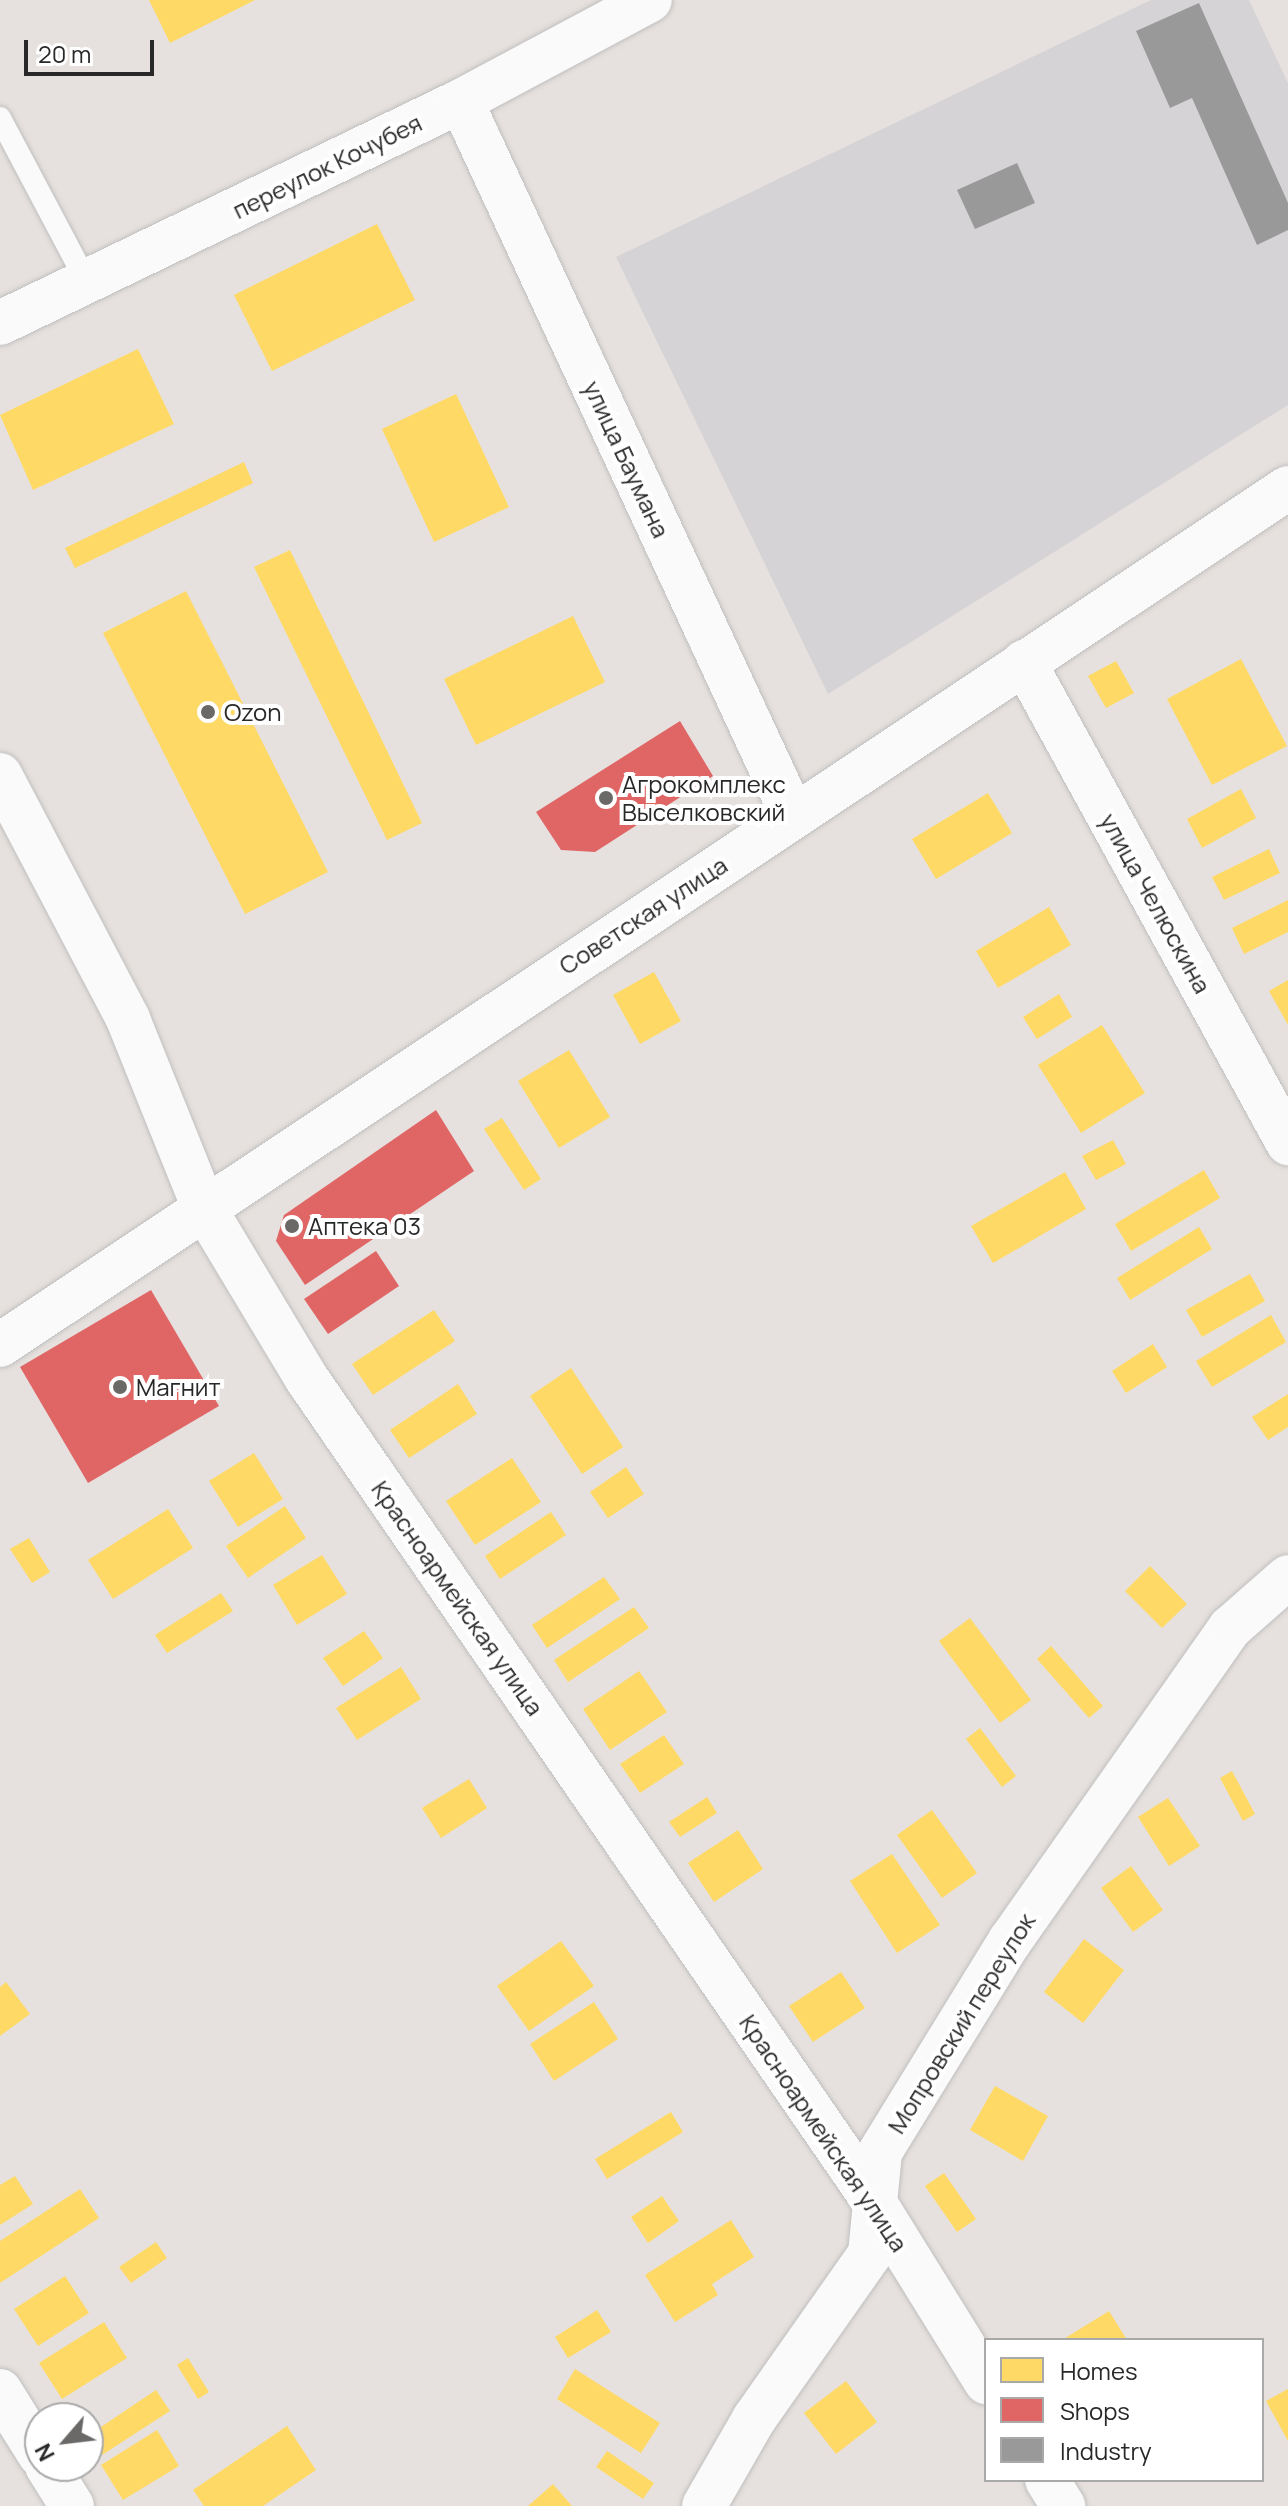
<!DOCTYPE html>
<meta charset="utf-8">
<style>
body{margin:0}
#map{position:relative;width:1288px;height:2506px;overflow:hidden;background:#e6e1de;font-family:Manrope,sans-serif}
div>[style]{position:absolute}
.industrial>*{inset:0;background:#d5d3d5}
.homes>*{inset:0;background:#ffd966}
.shops>*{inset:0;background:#e06666}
.industry>*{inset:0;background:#999}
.roads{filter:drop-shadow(0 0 2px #c0bfbf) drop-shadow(0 0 2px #c0bfbf)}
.service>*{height:22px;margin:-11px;padding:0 11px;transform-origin:11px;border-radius:11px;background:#fbfafa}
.minor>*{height:44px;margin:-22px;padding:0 22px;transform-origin:22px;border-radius:22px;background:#fbfafa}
.tertiary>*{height:44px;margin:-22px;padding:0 22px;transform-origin:22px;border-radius:22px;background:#fbfafa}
.dots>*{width:22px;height:22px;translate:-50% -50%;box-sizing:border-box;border:4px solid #fff;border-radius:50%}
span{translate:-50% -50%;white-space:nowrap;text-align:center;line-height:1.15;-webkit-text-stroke:8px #fff;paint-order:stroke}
.street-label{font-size:24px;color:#282828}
.poi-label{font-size:24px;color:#282828}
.left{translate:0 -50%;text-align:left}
.legend{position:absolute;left:984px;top:2338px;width:280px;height:144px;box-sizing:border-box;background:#fff;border:2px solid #a9a9a9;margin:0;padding:10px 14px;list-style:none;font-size:24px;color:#282828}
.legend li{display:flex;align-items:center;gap:16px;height:40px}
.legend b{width:40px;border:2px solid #a9a9a9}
.north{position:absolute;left:24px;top:2402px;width:80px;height:80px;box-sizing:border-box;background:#fff;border:2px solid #a9a9a9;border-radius:50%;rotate:242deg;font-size:22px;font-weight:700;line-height:32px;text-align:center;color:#282828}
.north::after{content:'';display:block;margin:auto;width:28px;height:36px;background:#6a6968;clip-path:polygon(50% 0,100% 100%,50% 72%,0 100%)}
.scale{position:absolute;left:24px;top:40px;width:130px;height:36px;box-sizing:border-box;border:4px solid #282828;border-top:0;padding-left:10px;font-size:24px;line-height:28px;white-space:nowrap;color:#282828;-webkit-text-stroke:6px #fff;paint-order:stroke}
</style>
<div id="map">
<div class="industrial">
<i style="clip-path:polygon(1151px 0,1249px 0,1288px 83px,1288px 405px,828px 694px,616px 257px)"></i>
</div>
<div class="homes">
<i style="clip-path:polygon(149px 0,255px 0,170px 43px)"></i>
<i style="clip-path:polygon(377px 224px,415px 300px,272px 371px,234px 295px)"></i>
<i style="clip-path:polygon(138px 349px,174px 424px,33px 490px,0 415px)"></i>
<i style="clip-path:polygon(456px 394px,509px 507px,434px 542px,382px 429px)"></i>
<i style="clip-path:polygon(244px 462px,253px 483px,75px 568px,65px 548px)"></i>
<i style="clip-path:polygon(290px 550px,422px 823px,387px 840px,254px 567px)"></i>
<i style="clip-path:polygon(186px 591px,328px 872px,245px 914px,103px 633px)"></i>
<i style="clip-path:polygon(573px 616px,605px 682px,476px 745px,444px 679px)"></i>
<i style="clip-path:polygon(1241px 659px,1287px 746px,1212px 785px,1167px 699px)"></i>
<i style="clip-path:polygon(1116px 661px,1134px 693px,1106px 708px,1088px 676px)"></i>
<i style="clip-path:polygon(1241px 789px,1256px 818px,1202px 848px,1187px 819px)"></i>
<i style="clip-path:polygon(988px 793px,1012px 833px,936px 879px,912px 839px)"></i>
<i style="clip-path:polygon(1269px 849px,1280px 873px,1224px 900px,1212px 877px)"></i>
<i style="clip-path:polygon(1288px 900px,1288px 932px,1244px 954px,1232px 928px)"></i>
<i style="clip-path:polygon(1049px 907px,1071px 945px,998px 988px,976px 951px)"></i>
<i style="clip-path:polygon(654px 972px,681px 1021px,640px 1044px,613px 995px)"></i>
<i style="clip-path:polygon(1288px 980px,1288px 1025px,1269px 991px)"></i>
<i style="clip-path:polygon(1059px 994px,1072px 1017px,1037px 1039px,1023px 1017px)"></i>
<i style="clip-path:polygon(1102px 1025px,1145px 1093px,1081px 1133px,1038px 1065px)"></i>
<i style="clip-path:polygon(569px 1050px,610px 1117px,559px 1148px,518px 1081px)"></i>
<i style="clip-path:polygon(502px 1118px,541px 1179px,524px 1190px,484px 1129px)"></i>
<i style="clip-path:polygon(1113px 1140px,1126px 1164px,1096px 1180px,1082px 1156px)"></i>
<i style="clip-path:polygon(1204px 1170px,1220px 1198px,1131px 1251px,1115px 1224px)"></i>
<i style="clip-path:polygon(1065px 1172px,1086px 1209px,993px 1263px,971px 1226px)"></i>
<i style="clip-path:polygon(1199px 1227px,1212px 1249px,1130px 1300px,1117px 1278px)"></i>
<i style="clip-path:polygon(1250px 1274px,1265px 1301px,1202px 1337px,1186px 1310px)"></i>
<i style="clip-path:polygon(434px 1310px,455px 1341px,373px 1395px,352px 1364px)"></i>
<i style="clip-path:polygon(1271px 1315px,1286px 1342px,1212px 1387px,1196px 1361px)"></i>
<i style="clip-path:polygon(1153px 1344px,1167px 1367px,1126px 1393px,1112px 1371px)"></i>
<i style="clip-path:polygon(571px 1368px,623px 1447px,582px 1474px,530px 1396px)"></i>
<i style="clip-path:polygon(458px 1384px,477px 1414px,409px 1458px,390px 1430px)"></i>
<i style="clip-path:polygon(1288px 1394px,1288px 1427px,1268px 1440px,1252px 1417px)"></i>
<i style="clip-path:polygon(254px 1453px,283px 1499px,238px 1527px,209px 1481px)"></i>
<i style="clip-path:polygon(512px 1458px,541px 1502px,475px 1545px,446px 1501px)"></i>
<i style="clip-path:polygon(626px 1467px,644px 1494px,608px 1518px,590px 1492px)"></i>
<i style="clip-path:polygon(285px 1506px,306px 1538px,248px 1578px,226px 1546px)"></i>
<i style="clip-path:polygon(168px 1509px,193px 1548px,113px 1599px,88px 1560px)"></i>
<i style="clip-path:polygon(551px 1512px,566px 1535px,500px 1579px,485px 1556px)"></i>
<i style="clip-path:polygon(29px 1538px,50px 1572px,32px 1583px,10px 1549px)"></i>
<i style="clip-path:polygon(322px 1555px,347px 1594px,297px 1625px,273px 1585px)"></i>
<i style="clip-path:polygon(1150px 1566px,1187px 1604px,1162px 1628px,1125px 1591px)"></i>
<i style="clip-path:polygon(604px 1577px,620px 1599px,547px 1648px,532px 1625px)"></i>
<i style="clip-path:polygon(221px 1593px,233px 1611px,167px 1653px,155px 1635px)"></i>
<i style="clip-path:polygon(634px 1607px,649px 1628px,568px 1682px,554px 1660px)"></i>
<i style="clip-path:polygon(970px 1618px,1031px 1700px,1000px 1723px,939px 1641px)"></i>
<i style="clip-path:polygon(364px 1631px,383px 1658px,343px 1686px,323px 1658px)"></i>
<i style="clip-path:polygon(1051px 1646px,1103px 1706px,1089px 1718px,1037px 1659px)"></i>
<i style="clip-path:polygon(401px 1667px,421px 1699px,357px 1740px,336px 1708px)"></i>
<i style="clip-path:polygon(639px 1671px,667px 1712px,610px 1750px,583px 1709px)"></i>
<i style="clip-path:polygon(980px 1728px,1016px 1776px,1002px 1787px,966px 1739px)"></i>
<i style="clip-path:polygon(664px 1735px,684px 1764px,640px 1793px,620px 1764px)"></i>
<i style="clip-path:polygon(1232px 1771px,1255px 1814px,1243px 1821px,1220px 1778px)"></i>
<i style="clip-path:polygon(469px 1779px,487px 1808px,441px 1838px,422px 1808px)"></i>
<i style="clip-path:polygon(707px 1797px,717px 1813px,680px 1837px,669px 1822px)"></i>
<i style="clip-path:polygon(1168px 1798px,1200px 1846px,1169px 1866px,1138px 1817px)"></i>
<i style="clip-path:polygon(932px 1810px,977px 1873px,942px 1898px,897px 1835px)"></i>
<i style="clip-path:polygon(738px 1830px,763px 1869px,714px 1902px,688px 1863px)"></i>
<i style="clip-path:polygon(892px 1854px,940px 1925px,897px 1953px,850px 1881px)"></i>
<i style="clip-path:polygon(1131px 1866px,1163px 1910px,1133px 1932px,1101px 1888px)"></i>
<i style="clip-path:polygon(1084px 1939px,1124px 1970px,1083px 2023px,1044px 1992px)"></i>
<i style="clip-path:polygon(561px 1941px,594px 1986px,529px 2031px,497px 1986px)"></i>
<i style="clip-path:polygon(841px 1972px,865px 2008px,813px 2042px,789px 2006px)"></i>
<i style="clip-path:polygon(6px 1982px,30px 2014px,0 2036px,0 1987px)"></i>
<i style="clip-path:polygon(594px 2002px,618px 2039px,554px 2081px,530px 2044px)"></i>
<i style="clip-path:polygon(995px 2086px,1048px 2116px,1023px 2161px,970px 2130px)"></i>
<i style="clip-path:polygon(671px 2112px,683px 2132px,607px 2179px,595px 2159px)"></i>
<i style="clip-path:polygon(944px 2173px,976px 2219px,957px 2232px,925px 2186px)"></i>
<i style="clip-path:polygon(15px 2176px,33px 2204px,0 2225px,0 2185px)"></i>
<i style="clip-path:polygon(80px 2189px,99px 2218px,0 2283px,0 2241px)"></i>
<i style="clip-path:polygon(662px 2196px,679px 2221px,648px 2243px,631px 2217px)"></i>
<i style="clip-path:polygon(731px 2220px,754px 2257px,712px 2284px,718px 2295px,675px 2322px,645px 2275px)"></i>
<i style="clip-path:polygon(156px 2242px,167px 2258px,131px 2283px,119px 2267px)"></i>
<i style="clip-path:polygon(65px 2276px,89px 2313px,38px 2346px,14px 2309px)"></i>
<i style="clip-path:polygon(597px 2310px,611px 2332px,568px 2358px,555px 2337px)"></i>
<i style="clip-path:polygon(1109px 2311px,1127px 2340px,1062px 2340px)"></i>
<i style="clip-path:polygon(104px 2322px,127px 2358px,62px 2399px,39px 2363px)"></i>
<i style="clip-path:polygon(188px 2358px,209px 2392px,198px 2399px,177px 2365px)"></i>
<i style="clip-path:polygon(575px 2369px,660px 2423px,641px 2453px,557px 2399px)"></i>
<i style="clip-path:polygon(846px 2381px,877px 2422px,836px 2454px,804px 2413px)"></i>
<i style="clip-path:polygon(1288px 2389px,1288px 2441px,1266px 2401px)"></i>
<i style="clip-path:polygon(156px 2390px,170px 2411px,102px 2455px,89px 2435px)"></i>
<i style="clip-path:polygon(287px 2426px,316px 2470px,263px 2506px,204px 2506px,193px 2490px)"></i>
<i style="clip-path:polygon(157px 2430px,179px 2466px,123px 2500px,101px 2465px)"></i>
<i style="clip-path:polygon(607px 2451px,654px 2483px,643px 2499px,596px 2467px)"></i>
<i style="clip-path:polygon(553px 2484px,572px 2506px,528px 2506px)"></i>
</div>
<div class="shops">
<i style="clip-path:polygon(680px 721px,713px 776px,595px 852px,561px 850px,536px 812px)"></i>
<i style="clip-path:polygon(436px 1110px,474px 1171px,305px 1285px,276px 1241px,284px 1215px)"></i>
<i style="clip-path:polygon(376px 1251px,399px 1286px,328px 1334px,304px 1299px)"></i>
<i style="clip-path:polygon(151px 1290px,219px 1406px,88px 1483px,20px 1367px)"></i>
</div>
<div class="industry">
<i style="clip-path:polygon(1199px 3px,1288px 203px,1288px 230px,1257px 245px,1192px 98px,1170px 108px,1136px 31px)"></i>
<i style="clip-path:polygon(1017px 163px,1035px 203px,975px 229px,957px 190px)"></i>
</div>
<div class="roads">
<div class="service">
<i style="left:0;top:118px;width:186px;rotate:62.1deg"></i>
</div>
<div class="minor">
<i style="left:461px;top:101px;width:788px;rotate:65.09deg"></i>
<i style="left:0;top:323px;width:512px;rotate:-25.71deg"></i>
<i style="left:461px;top:101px;width:214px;rotate:-28.1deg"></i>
<i style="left:1024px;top:662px;width:549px;rotate:61.24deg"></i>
<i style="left:0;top:775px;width:276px;rotate:62.3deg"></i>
<i style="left:128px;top:1019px;width:201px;rotate:68.1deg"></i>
<i style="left:203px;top:1206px;width:202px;rotate:59deg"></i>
<i style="left:307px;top:1379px;width:1001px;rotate:55.42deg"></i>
<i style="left:875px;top:2203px;width:211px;rotate:58.2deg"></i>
<i style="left:0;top:2391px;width:75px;rotate:58deg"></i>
<i style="left:47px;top:2466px;width:47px;rotate:58deg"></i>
<i style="left:1047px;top:2480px;width:31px;rotate:58deg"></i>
<i style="left:704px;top:2506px;width:100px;rotate:-60.1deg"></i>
<i style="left:754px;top:2419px;width:202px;rotate:-54.9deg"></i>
<i style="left:870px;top:2254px;width:102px;rotate:-84.4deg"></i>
<i style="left:880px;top:2152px;width:248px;rotate:-58.4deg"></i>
<i style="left:1010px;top:1941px;width:383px;rotate:-54.9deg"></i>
<i style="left:1230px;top:1628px;width:77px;rotate:-41.3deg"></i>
</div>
<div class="tertiary">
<i style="left:0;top:1345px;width:1547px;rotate:-33.64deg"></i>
</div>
</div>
<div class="dots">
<i style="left:208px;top:712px;background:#6a6968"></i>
<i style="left:606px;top:798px;background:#6a6968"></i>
<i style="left:292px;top:1226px;background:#6a6968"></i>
<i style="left:120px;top:1387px;background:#6a6968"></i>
</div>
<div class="street-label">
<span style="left:327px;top:166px;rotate:-26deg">переулок Кочубея</span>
<span style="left:627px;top:459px;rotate:65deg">улица Баумана</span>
<span style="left:1156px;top:903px;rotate:61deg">улица Челюскина</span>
<span style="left:643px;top:915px;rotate:-33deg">Советская улица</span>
<span style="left:458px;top:1598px;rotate:55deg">Красноармейская улица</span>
<span style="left:961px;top:2023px;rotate:-58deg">Мопровский переулок</span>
<span style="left:824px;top:2133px;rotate:56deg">Красноармейская улица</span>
</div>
<div class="poi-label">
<span class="left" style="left:224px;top:712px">Ozon</span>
<span class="left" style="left:622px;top:798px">Агрокомплекс<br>Выселковский</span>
<span class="left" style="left:308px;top:1226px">Аптека 03</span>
<span class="left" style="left:136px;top:1387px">Магнит</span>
</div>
<ul class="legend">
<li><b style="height:22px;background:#ffd966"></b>Homes</li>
<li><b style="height:22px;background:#e06666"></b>Shops</li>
<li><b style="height:22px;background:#999"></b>Industry</li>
</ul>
<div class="north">N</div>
<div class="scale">20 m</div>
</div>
